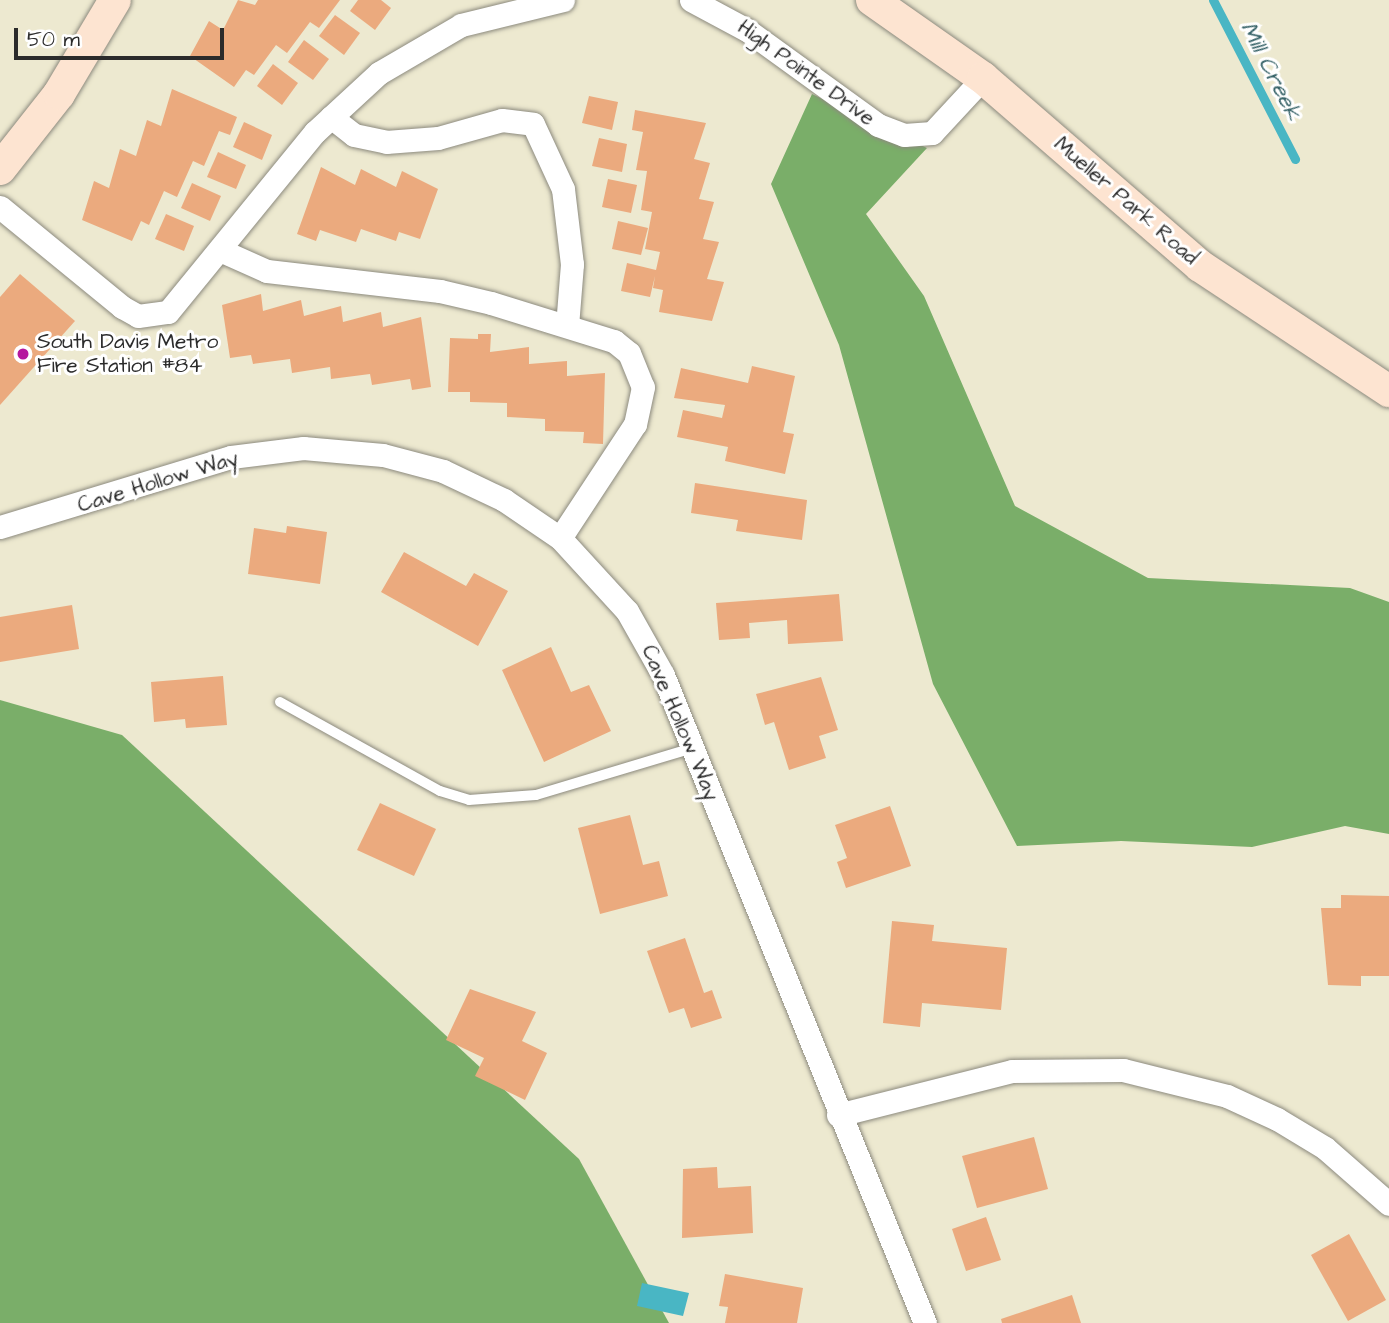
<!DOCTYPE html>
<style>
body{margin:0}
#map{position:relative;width:1389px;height:1323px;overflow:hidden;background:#ede9d0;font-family:"Architects Daughter",sans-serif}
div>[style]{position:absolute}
.forest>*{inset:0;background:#7aae69}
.water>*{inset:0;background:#49b6c4}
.stream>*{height:9px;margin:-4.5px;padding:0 4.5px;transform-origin:4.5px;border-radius:4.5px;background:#49b6c4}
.building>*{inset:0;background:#ebaa7e}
.roads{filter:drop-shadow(0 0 2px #8c8a7e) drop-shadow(0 0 2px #8c8a7e)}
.lane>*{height:10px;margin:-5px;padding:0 5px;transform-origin:5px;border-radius:5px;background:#fff}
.street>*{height:23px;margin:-11.5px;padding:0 11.5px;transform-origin:11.5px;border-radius:11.5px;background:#fff}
.secondary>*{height:32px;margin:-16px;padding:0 16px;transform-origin:16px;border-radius:16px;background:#fde4d1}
.dots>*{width:19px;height:19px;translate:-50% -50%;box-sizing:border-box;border:4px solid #fff;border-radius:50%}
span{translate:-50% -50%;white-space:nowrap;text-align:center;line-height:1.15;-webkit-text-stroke:6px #fff;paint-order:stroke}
.street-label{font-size:21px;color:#2b2b2b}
.poi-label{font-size:21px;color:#2b2b2b}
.left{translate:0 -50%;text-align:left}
.water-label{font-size:23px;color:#376368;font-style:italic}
.scale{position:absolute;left:14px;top:28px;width:210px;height:32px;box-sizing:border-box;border:4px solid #2b2b2b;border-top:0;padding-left:9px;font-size:21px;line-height:24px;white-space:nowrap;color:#2b2b2b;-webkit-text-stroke:5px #fff;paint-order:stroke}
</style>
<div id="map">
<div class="forest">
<i style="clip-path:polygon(812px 94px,927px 148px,866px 214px,924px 296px,1015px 506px,1148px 578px,1350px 588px,1389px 602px,1389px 834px,1345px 826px,1252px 847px,1121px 841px,1017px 846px,933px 684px,839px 345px,771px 184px)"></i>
<i style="clip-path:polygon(0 700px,122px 735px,579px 1159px,669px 1323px,0 1323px)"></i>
</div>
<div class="water">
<i style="clip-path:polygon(642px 1283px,689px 1293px,683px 1316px,637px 1306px)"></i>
</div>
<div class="stream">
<i style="left:1213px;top:0;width:179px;rotate:62.7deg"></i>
</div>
<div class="building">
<i style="clip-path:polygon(238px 0,255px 5px,258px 0,340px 0,319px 28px,310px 22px,287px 53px,276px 45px,254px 75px,246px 70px,234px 87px,190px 56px,209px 21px,223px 30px)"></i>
<i style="clip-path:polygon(358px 0,381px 0,391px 8px,375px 30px,350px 11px)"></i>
<i style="clip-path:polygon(335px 15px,360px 33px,344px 55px,319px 36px)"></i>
<i style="clip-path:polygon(304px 40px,329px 59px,313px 80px,288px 62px)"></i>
<i style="clip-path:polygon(273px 64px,298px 83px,282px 105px,257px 86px)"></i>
<i style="clip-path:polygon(172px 89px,237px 117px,230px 135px,219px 131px,204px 166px,193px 161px,177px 197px,164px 191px,149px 225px,141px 221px,132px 241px,82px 220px,94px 181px,109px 188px,120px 149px,136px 156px,147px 120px,161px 126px)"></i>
<i style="clip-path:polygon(589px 96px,618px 102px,612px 130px,582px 123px)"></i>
<i style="clip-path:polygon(635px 110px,706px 123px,694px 159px,710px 163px,699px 199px,714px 202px,703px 239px,719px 242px,707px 279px,724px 282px,712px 321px,659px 312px,663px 290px,653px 288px,655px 276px,650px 297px,621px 291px,627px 263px,656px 270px,660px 252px,645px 249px,652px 212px,641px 210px,647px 171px,636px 170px,643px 132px,632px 130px)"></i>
<i style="clip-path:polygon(244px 122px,272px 135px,262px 160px,233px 147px)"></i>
<i style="clip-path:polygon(599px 138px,627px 144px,622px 172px,592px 166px)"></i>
<i style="clip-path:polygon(218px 152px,246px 165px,236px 189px,207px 177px)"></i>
<i style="clip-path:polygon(321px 167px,355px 185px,361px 169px,396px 187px,402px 171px,438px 189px,420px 239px,399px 232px,396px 241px,361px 229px,356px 242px,320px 230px,316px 241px,297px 234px)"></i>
<i style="clip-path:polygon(608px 179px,637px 185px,631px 213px,602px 207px)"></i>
<i style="clip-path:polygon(192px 183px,221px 196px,210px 221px,181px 208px)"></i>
<i style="clip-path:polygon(166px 214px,194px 226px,184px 251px,155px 239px)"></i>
<i style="clip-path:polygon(618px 221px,648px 228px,641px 255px,612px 249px)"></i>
<i style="clip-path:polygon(20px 274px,75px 321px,0 405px,0 297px)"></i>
<i style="clip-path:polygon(261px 294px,263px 311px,301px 300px,304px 316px,341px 306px,343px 322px,381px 312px,383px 327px,421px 317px,431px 387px,412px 390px,410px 379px,372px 385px,370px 374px,331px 379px,330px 367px,292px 373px,290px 359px,253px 364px,251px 355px,230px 358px,222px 305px)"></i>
<i style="clip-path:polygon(478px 334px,491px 334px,490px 352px,529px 347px,529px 364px,567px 361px,567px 376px,605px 373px,603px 444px,583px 443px,584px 432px,545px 431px,545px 419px,507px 417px,507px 403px,470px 402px,470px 392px,448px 392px,450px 338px,478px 339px)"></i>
<i style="clip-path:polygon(752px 366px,795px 376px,783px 432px,794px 434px,785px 474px,725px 461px,728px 447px,677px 437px,683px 410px,722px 418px,725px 405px,674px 398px,681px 368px,748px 383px)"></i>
<i style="clip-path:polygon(695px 483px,807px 500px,802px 540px,736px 531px,738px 520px,691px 513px)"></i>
<i style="clip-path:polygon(287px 526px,327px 532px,320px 584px,248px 574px,254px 528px,286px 533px)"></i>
<i style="clip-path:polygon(404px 552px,466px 586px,474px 573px,508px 591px,478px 646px,381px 592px)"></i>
<i style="clip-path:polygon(839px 594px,843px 641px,788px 644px,787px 620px,749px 623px,750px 638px,719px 640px,716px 603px)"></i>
<i style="clip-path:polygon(72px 605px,79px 649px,0 662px,0 617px)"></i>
<i style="clip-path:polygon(551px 647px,571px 692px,589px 685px,611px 731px,544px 762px,502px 670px)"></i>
<i style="clip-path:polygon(223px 676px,227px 725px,186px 728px,185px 719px,154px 722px,151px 682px)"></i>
<i style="clip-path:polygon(821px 677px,838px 730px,819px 736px,826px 758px,789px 770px,774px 722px,765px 725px,756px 694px)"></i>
<i style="clip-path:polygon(380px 803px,436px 829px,414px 876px,357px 850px)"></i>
<i style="clip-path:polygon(890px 806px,911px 866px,846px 888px,837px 862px,847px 858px,835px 825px)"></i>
<i style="clip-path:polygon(630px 815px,643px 865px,659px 861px,668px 896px,600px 914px,578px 828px)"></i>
<i style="clip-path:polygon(1341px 895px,1389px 896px,1389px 976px,1361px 976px,1361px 986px,1328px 985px,1321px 908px,1341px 908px)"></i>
<i style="clip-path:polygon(892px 921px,934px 925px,932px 941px,1007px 948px,1001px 1010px,922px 1003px,920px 1027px,883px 1023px)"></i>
<i style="clip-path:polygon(685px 938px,704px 993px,712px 990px,722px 1018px,691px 1028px,684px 1008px,669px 1013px,647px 951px)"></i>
<i style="clip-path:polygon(470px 989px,536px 1012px,522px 1041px,547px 1053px,525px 1100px,475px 1076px,484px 1058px,446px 1040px)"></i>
<i style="clip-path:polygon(1034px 1137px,1048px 1189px,977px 1208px,962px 1156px)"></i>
<i style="clip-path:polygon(717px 1167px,718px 1188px,751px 1186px,753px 1233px,682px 1238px,683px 1169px)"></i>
<i style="clip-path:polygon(986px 1217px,1001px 1260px,966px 1271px,952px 1229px)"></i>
<i style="clip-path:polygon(1349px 1234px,1386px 1300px,1348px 1321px,1311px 1255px)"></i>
<i style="clip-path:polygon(725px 1274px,803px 1288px,797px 1323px,725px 1323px,728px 1307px,719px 1306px)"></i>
<i style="clip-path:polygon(1072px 1295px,1081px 1323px,1002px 1323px,1001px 1319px)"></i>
</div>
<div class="roads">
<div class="lane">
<i style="left:280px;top:702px;width:183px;rotate:29.1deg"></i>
<i style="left:440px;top:791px;width:30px;rotate:17deg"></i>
<i style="left:469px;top:800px;width:67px;rotate:-4.3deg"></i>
<i style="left:536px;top:795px;width:164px;rotate:-16.7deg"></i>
</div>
<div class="street">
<i style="left:691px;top:0;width:64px;rotate:28.2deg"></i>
<i style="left:747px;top:30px;width:162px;rotate:35.9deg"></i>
<i style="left:878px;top:125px;width:28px;rotate:21deg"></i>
<i style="left:904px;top:135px;width:28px;rotate:-4deg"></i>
<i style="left:932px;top:133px;width:75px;rotate:-47.2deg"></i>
<i style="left:331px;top:117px;width:29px;rotate:38deg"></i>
<i style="left:354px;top:135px;width:33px;rotate:12deg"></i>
<i style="left:386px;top:142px;width:52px;rotate:-4.4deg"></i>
<i style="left:438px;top:138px;width:66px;rotate:-15.7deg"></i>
<i style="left:502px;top:120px;width:31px;rotate:7deg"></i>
<i style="left:533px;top:124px;width:72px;rotate:65.2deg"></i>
<i style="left:563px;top:189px;width:76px;rotate:83.2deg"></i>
<i style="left:572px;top:264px;width:62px;rotate:94.6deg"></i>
<i style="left:0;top:207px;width:158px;rotate:39.3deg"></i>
<i style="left:122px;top:307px;width:18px;rotate:29deg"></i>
<i style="left:138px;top:316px;width:30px;rotate:-8deg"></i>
<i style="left:168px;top:312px;width:232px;rotate:-50.8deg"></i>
<i style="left:315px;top:132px;width:87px;rotate:-42.7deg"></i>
<i style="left:379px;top:73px;width:95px;rotate:-30.3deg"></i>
<i style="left:461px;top:25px;width:105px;rotate:-13.8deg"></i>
<i style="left:222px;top:251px;width:49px;rotate:24deg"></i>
<i style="left:267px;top:271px;width:174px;rotate:6.6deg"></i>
<i style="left:440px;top:291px;width:52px;rotate:13.2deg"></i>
<i style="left:491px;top:303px;width:129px;rotate:17.2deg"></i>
<i style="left:614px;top:341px;width:19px;rotate:39deg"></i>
<i style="left:629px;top:353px;width:37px;rotate:68deg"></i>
<i style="left:643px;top:387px;width:38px;rotate:102deg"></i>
<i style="left:635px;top:424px;width:136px;rotate:123.3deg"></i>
<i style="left:0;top:527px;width:241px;rotate:-16.9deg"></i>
<i style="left:231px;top:457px;width:73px;rotate:-7.1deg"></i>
<i style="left:303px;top:448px;width:80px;rotate:5deg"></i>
<i style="left:383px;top:455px;width:62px;rotate:14.9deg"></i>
<i style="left:443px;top:471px;width:68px;rotate:25.4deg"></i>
<i style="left:504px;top:500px;width:68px;rotate:34.2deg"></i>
<i style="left:560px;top:538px;width:99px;rotate:47.5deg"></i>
<i style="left:627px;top:611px;width:73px;rotate:60.6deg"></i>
<i style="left:663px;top:675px;width:699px;rotate:67.99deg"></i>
<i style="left:838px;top:1115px;width:179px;rotate:-14.2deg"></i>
<i style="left:1012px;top:1071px;width:111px;rotate:-0.5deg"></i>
<i style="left:1123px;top:1070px;width:107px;rotate:14deg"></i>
<i style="left:1227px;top:1096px;width:55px;rotate:24.7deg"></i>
<i style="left:1277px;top:1119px;width:56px;rotate:31.1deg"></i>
<i style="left:1325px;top:1148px;width:85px;rotate:41.2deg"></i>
</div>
<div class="secondary">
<i style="left:872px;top:0;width:136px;rotate:35.1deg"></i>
<i style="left:983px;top:78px;width:287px;rotate:40.9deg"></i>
<i style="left:1200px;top:266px;width:227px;rotate:33.5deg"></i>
<i style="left:0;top:169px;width:95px;rotate:-51.8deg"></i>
<i style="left:59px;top:94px;width:109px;rotate:-59.2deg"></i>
</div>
</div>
<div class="dots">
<i style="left:23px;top:354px;background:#b5179e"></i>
</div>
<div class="street-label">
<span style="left:806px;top:73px;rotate:36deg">High Pointe Drive</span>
<span style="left:1126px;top:201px;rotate:41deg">Mueller Park Road</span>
<span style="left:158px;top:482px;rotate:-17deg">Cave Hollow Way</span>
<span style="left:680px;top:723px;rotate:67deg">Cave Hollow Way</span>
</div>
<div class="poi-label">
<span class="left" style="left:37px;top:354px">South Davis Metro<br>Fire Station #84</span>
</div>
<div class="water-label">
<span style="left:1271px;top:71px;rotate:63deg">Mill Creek</span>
</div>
<div class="scale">50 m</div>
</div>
